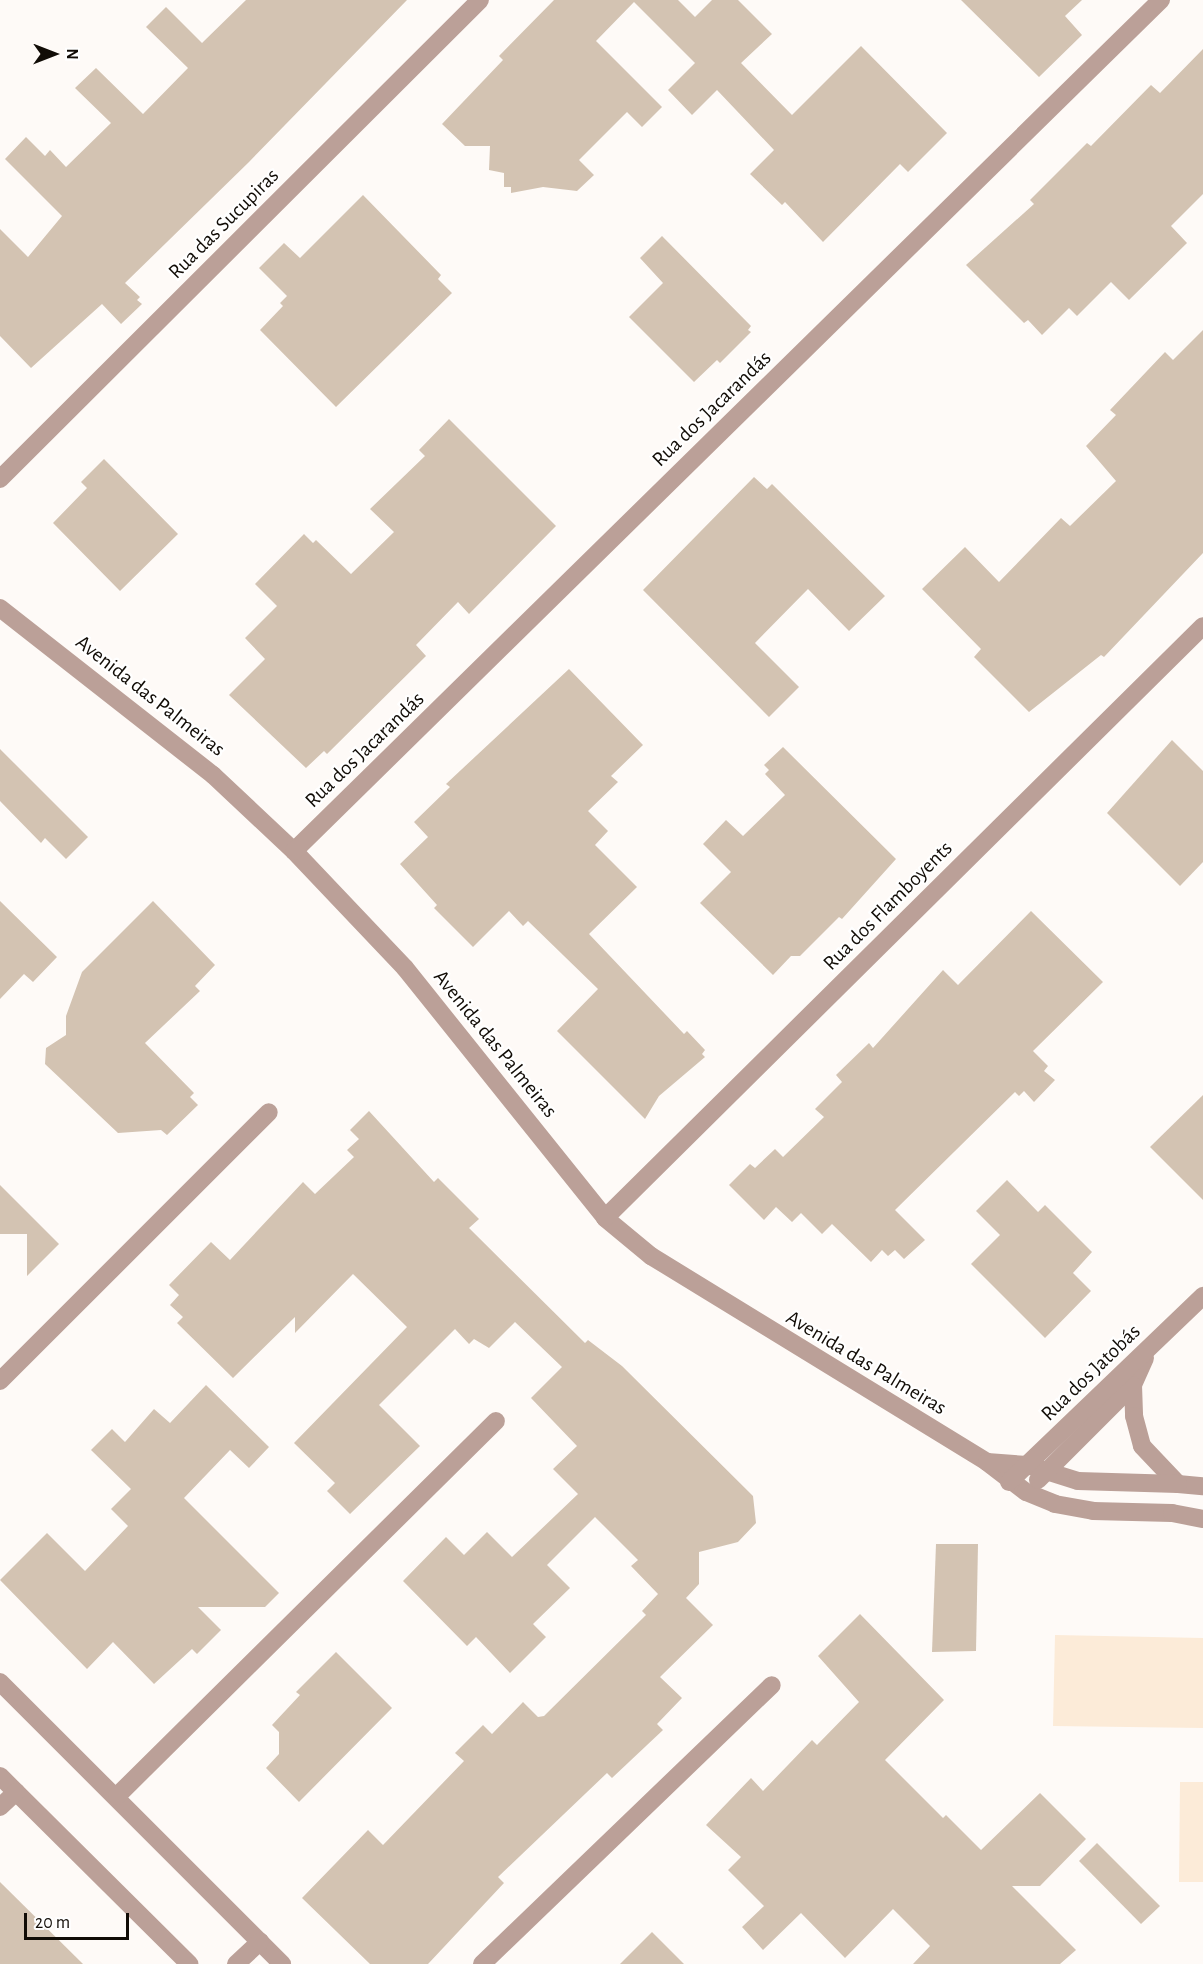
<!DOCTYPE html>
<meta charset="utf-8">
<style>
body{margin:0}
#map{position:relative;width:1203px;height:1964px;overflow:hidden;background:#fefaf7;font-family:"Alegreya Sans",sans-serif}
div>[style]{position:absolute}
.green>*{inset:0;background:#fcebd8}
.building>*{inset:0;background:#d3c3b2}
.street>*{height:18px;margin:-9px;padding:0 9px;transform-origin:9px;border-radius:9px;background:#bba098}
span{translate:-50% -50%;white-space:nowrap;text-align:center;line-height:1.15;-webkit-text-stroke:4.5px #fff;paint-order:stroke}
.street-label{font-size:21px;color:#110c06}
.north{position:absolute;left:24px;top:24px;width:60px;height:60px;-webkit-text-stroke:4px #fff;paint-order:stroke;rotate:90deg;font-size:16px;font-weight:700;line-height:24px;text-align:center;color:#110c06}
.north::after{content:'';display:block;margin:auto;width:21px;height:27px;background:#110c06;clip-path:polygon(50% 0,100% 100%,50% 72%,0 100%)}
.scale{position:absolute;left:24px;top:1913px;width:105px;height:27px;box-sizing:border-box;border:3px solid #110c06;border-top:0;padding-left:8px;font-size:18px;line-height:21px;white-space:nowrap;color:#110c06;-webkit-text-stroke:4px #fff;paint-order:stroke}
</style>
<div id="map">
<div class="green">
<i style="clip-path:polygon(1055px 1635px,1203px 1638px,1203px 1728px,1053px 1726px)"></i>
<i style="clip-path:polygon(1180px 1782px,1203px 1782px,1203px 1882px,1179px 1882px)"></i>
</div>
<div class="building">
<i style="clip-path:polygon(246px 0,407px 0,249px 162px,125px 283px,140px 297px,137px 300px,142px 304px,121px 324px,102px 304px,31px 368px,0 336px,0 229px,28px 257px,62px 216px,5px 159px,26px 137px,45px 156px,50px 150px,66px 167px,111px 123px,75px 88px,96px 68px,143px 114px,188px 68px,146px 27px,166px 7px,202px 43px)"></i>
<i style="clip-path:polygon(554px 0,678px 0,695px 17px,712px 0,738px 0,772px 34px,741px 63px,792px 115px,861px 46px,947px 133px,908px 172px,900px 164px,823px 242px,785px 202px,782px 205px,750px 174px,774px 150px,717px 90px,692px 115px,668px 90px,695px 63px,634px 2px,596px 41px,662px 107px,642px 127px,627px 112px,579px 160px,594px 175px,577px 191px,543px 187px,511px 193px,511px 187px,504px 187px,504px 173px,489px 170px,490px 146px,465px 146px,442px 124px,503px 60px,499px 56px)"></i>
<i style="clip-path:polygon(961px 0,1082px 0,1065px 16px,1082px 35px,1039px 77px)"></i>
<i style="clip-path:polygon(1203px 49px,1203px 194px,1171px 226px,1187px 243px,1129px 300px,1111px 282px,1077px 316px,1069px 308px,1042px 335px,1028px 320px,1024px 323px,966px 265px,1034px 204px,1030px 200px,1087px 143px,1091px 146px,1151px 85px,1160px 93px)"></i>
<i style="clip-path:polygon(363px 195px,441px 275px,438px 279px,452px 293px,336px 407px,260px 330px,283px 306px,280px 303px,287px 296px,259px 268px,284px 243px,300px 258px)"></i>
<i style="clip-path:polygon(662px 236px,751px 326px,748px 330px,751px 332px,720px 363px,717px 360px,694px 382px,629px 317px,663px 283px,640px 258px)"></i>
<i style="clip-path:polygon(1203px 330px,1203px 553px,1104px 657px,1101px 655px,1029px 712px,974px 657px,981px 649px,922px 589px,965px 547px,999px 582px,1061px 518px,1070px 526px,1116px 481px,1086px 446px,1116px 415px,1110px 410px,1165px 352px,1173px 360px)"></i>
<i style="clip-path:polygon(449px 419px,556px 526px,469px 614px,458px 602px,416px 645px,426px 656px,327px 754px,324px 751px,306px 768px,229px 695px,265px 659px,245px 638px,277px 606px,255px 584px,304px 534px,313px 543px,316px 540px,351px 574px,394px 532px,370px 509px,425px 456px,419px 450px)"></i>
<i style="clip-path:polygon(104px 459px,178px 534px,120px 591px,53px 523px,87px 488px,81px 482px)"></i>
<i style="clip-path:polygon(754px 477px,767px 489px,772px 484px,885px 596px,849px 631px,808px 589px,755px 643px,799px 687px,769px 717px,643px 590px)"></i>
<i style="clip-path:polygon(569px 669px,643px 745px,611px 776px,618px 782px,588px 811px,608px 831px,595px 845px,637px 887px,589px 934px,684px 1034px,687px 1031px,705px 1050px,702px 1054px,705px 1057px,659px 1096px,645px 1119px,557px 1031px,598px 989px,528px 921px,523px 926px,509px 911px,473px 947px,434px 908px,437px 905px,400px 864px,428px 837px,414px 822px,450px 787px,446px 784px)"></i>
<i style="clip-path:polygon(1172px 740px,1203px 771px,1203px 862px,1180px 886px,1107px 813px)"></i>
<i style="clip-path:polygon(783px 747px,896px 859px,842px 919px,839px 917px,800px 956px,791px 956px,773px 975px,700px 903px,731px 872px,703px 844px,726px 820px,743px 836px,785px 795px,765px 774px,769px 770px,764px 765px)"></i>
<i style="clip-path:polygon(0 749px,88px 837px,66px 859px,45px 838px,41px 843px,0 801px)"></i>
<i style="clip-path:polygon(0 901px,57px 957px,33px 982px,24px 974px,0 999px)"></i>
<i style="clip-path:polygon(153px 901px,215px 965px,195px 986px,200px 991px,145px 1043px,194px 1093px,190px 1097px,198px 1105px,167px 1135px,161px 1130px,118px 1133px,45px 1064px,46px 1048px,66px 1035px,66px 1016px,82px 972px)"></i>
<i style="clip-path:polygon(1031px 911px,1103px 982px,1033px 1051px,1048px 1066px,1044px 1071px,1055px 1080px,1034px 1102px,1024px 1091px,1019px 1096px,1015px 1092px,895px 1210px,925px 1240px,904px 1259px,895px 1250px,888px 1256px,882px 1250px,871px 1262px,832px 1224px,822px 1234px,801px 1213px,792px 1222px,776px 1207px,764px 1220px,729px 1185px,750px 1164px,755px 1168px,775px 1149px,783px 1157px,824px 1117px,815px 1109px,842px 1082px,836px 1075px,869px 1043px,873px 1048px,943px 970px,958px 985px)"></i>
<i style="clip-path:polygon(1203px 1095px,1203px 1200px,1150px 1147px)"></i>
<i style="clip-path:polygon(369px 1111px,434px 1182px,438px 1178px,479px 1219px,469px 1228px,585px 1343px,588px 1340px,622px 1366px,753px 1496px,756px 1523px,738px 1542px,699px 1552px,699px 1584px,686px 1598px,713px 1625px,660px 1677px,682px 1698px,657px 1724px,663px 1730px,612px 1778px,607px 1773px,498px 1877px,504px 1883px,428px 1964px,370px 1964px,302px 1898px,368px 1830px,383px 1845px,464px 1761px,455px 1753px,483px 1725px,492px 1734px,523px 1702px,538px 1717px,544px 1716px,646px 1615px,642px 1611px,658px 1594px,631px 1566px,638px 1560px,595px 1517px,547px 1565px,570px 1588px,533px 1624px,546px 1637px,510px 1673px,476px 1637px,467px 1646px,403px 1581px,446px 1537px,464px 1555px,487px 1532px,512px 1557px,578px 1494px,553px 1469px,577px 1446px,531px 1398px,562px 1367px,515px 1322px,489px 1348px,474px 1339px,469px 1344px,455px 1329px,379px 1405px,420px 1446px,350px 1514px,327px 1491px,335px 1483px,294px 1443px,407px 1327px,353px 1274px,295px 1333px,295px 1317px,233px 1378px,177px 1323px,183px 1317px,170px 1305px,179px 1295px,169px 1285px,211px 1242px,230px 1260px,303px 1182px,315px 1194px,354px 1157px,347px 1150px,359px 1139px,350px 1130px)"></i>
<i style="clip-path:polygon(1007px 1180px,1038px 1212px,1045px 1205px,1092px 1252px,1073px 1273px,1091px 1291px,1045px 1338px,971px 1264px,1000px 1235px,976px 1211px)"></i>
<i style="clip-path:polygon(0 1185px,59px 1244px,27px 1276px,27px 1234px,0 1234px)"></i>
<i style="clip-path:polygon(206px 1385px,269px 1447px,249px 1468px,230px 1450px,184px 1498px,279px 1593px,265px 1607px,198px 1607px,221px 1630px,197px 1654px,192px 1649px,154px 1684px,113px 1642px,87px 1669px,0 1580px,47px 1533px,85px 1571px,128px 1526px,111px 1509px,131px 1489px,91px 1450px,112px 1429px,125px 1442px,154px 1409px,170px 1423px)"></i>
<i style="clip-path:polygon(936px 1544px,978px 1544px,976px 1651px,932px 1652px)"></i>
<i style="clip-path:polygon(860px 1614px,944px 1700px,885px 1760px,943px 1818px,946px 1815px,981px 1850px,1040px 1793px,1086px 1839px,1040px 1886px,1012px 1886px,1076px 1950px,1060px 1964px,913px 1964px,930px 1946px,893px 1909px,845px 1958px,801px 1913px,763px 1950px,742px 1927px,764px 1906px,728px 1870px,741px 1857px,706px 1825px,751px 1778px,763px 1791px,812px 1740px,817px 1745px,859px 1702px,818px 1656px)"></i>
<i style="clip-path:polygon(336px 1652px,392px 1708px,299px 1802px,266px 1768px,279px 1754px,279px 1732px,272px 1725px,300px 1695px,296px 1692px)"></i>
<i style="clip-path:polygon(1097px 1843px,1160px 1906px,1141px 1924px,1079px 1861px)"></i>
<i style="clip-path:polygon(0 1882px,83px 1964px,0 1964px)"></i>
<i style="clip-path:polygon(652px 1932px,684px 1964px,620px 1964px)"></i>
</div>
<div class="street">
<i style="left:0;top:479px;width:678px;rotate:-44.94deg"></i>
<i style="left:0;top:608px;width:271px;rotate:38.1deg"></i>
<i style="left:213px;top:775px;width:111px;rotate:43.2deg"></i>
<i style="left:294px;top:851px;width:161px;rotate:46.5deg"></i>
<i style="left:405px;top:968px;width:320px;rotate:51.3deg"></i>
<i style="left:605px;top:1218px;width:60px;rotate:39.6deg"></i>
<i style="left:651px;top:1256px;width:394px;rotate:31.5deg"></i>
<i style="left:987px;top:1462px;width:49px;rotate:37.6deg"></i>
<i style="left:1026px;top:1492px;width:31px;rotate:22deg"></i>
<i style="left:1055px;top:1504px;width:39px;rotate:10deg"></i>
<i style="left:1093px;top:1511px;width:79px;rotate:1.5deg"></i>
<i style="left:1172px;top:1513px;width:32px;rotate:11deg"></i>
<i style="left:294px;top:851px;width:1215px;rotate:-44.47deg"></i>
<i style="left:605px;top:1218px;width:841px;rotate:-44.71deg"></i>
<i style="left:1145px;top:1358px;width:30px;rotate:114deg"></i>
<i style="left:1133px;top:1385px;width:31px;rotate:88deg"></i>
<i style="left:1134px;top:1416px;width:31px;rotate:75deg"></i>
<i style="left:1142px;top:1446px;width:52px;rotate:46.5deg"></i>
<i style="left:1178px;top:1484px;width:25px;rotate:5deg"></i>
<i style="left:0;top:1381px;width:380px;rotate:-45deg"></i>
<i style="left:987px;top:1462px;width:40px;rotate:4.3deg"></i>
<i style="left:1027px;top:1465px;width:53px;rotate:17.4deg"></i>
<i style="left:1078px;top:1481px;width:100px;rotate:1.7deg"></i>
<i style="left:1038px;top:1480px;width:134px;rotate:-45deg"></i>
<i style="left:1009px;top:1482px;width:269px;rotate:-43.8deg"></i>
<i style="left:0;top:1682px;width:399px;rotate:45deg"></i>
<i style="left:0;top:1776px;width:267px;rotate:44.8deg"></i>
<i style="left:117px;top:1796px;width:533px;rotate:-44.7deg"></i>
<i style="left:0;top:1807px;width:22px;rotate:-43deg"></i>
<i style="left:236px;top:1964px;width:33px;rotate:-43deg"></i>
<i style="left:482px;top:1964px;width:402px;rotate:-43.9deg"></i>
</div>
<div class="street-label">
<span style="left:224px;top:224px;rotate:-45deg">Rua das Sucupiras</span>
<span style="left:712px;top:409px;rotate:-44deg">Rua dos Jacarandás</span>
<span style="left:150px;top:696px;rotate:38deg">Avenida das Palmeiras</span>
<span style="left:365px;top:750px;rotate:-44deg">Rua dos Jacarandás</span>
<span style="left:888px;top:906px;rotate:-45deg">Rua dos Flamboyents</span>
<span style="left:495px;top:1044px;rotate:51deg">Avenida das Palmeiras</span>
<span style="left:866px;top:1363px;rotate:31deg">Avenida das Palmeiras</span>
<span style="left:1091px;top:1373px;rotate:-44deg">Rua dos Jatobás</span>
</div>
<div class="north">N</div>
<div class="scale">20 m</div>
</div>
